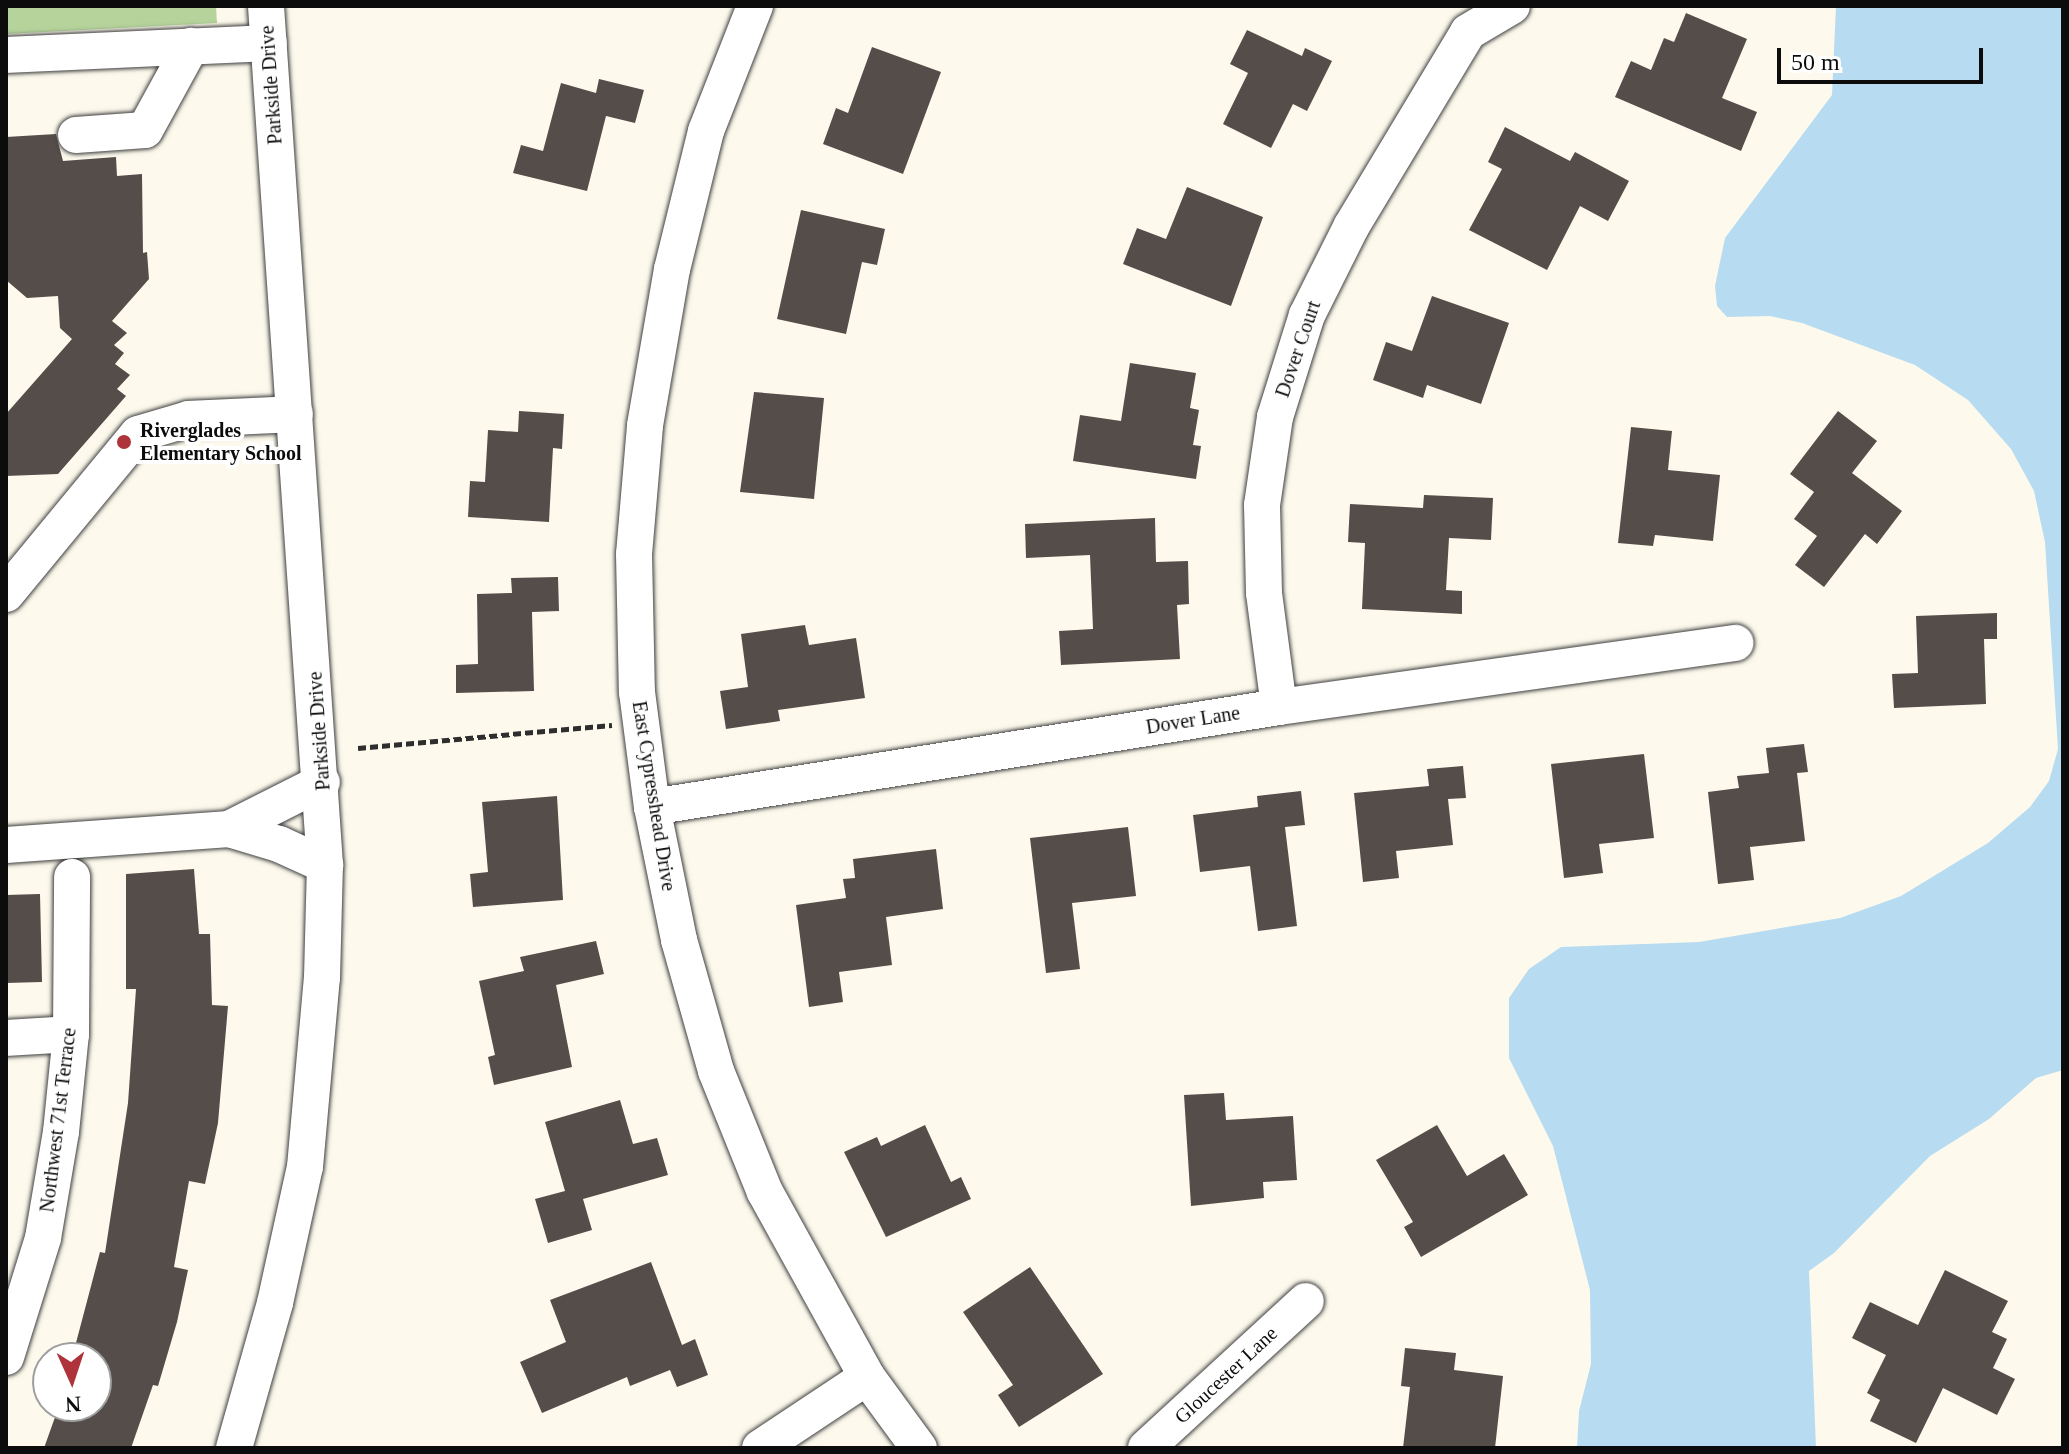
<!DOCTYPE html>
<style>
body{margin:0}
#map{position:relative;width:2069px;height:1454px;overflow:hidden;background:#fdfaed;font-family:"Times New Roman",serif}
div>[style]{position:absolute}
.forest>*{inset:0;background:#b5d39b}
.water>*{inset:0;background:#b7dbf0}
.building>*{inset:0;background:#544d4a}
.path>*{height:5px;margin-top:-2.5px;transform-origin:0;background:repeating-linear-gradient(90deg,#2e2e2e 0 8px,transparent 0 12px)}
.roads{filter:drop-shadow(0 0 2px #3f3f3f) drop-shadow(0 0 2px #3f3f3f)}
.minor>*{height:36px;margin:-18px;padding:0 18px;transform-origin:18px;border-radius:18px;background:#fff}
.dots>*{width:22px;height:22px;translate:-50% -50%;box-sizing:border-box;border:4px solid #fff;border-radius:50%}
span{translate:-50% -50%;white-space:nowrap;text-align:center;line-height:1.15;-webkit-text-stroke:8px #fff;paint-order:stroke}
.street-label{font-size:20px;color:#0c0c0c}
.poi-label{font-size:20px;color:#0c0c0c;font-weight:700}
.left{translate:0 -50%;text-align:left}
.frame{position:absolute;inset:0;border:8px solid #0c0c0c;pointer-events:none}
.north{position:absolute;left:32px;top:1342px;width:80px;height:80px;box-sizing:border-box;background:#fff;border:2px solid #9e9e9e;border-radius:50%;rotate:177deg;font-size:22px;font-weight:700;line-height:32px;text-align:center;color:#0c0c0c}
.north::after{content:'';display:block;margin:auto;width:28px;height:36px;background:#ae333a;clip-path:polygon(50% 0,100% 100%,50% 72%,0 100%)}
.scale{position:absolute;left:1777px;top:48px;width:206px;height:36px;box-sizing:border-box;border:4px solid #0c0c0c;border-top:0;padding-left:10px;font-size:24px;line-height:28px;white-space:nowrap;color:#0c0c0c;-webkit-text-stroke:6px #fff;paint-order:stroke}
</style>
<div id="map">
<div class="forest">
<i style="clip-path:polygon(6px 6px,216px 6px,217px 23px,6px 34px)"></i>
</div>
<div class="water">
<i style="clip-path:polygon(1836px 6px,2063px 6px,2063px 1070px,2036px 1078px,1989px 1119px,1930px 1156px,1834px 1253px,1809px 1271px,1816px 1448px,1577px 1448px,1579px 1411px,1591px 1364px,1590px 1290px,1553px 1146px,1509px 1058px,1509px 998px,1529px 969px,1561px 947px,1699px 942px,1840px 918px,1901px 896px,1988px 843px,2030px 807px,2049px 781px,2058px 749px,2045px 542px,2034px 491px,2011px 449px,1968px 400px,1915px 365px,1802px 323px,1770px 316px,1727px 317px,1717px 306px,1715px 286px,1725px 238px,1832px 95px)"></i>
</div>
<div class="building">
<i style="clip-path:polygon(1686px 13px,1747px 39px,1722px 98px,1757px 112px,1741px 151px,1615px 97px,1631px 61px,1651px 70px,1664px 38px,1674px 42px)"></i>
<i style="clip-path:polygon(1247px 30px,1302px 56px,1305px 48px,1332px 61px,1307px 111px,1293px 104px,1271px 148px,1223px 124px,1248px 73px,1230px 64px)"></i>
<i style="clip-path:polygon(872px 47px,941px 72px,903px 174px,823px 144px,836px 108px,848px 113px)"></i>
<i style="clip-path:polygon(599px 79px,644px 90px,635px 123px,606px 116px,587px 191px,513px 173px,521px 145px,543px 151px,561px 83px,596px 93px)"></i>
<i style="clip-path:polygon(1505px 127px,1570px 161px,1575px 152px,1629px 181px,1608px 221px,1580px 206px,1547px 270px,1469px 230px,1502px 169px,1488px 162px)"></i>
<i style="clip-path:polygon(56px 134px,63px 161px,116px 157px,117px 176px,142px 174px,143px 253px,147px 252px,149px 279px,112px 321px,127px 333px,114px 345px,124px 353px,115px 364px,130px 375px,117px 389px,126px 396px,58px 474px,6px 476px,6px 414px,72px 339px,60px 328px,58px 296px,27px 298px,6px 280px,6px 137px)"></i>
<i style="clip-path:polygon(1187px 187px,1263px 217px,1231px 306px,1123px 264px,1137px 228px,1166px 239px)"></i>
<i style="clip-path:polygon(801px 210px,885px 229px,877px 265px,862px 262px,846px 334px,777px 319px)"></i>
<i style="clip-path:polygon(1432px 296px,1509px 323px,1481px 404px,1427px 385px,1423px 398px,1373px 380px,1386px 342px,1412px 351px)"></i>
<i style="clip-path:polygon(1130px 363px,1196px 373px,1190px 408px,1199px 410px,1193px 445px,1201px 446px,1196px 479px,1073px 461px,1080px 415px,1121px 421px)"></i>
<i style="clip-path:polygon(754px 392px,824px 398px,814px 499px,740px 492px)"></i>
<i style="clip-path:polygon(519px 411px,564px 414px,562px 449px,553px 448px,549px 522px,468px 517px,470px 481px,485px 482px,488px 430px,518px 432px)"></i>
<i style="clip-path:polygon(1838px 411px,1877px 441px,1852px 473px,1902px 511px,1877px 544px,1865px 534px,1824px 587px,1795px 565px,1817px 536px,1794px 519px,1814px 492px,1790px 474px)"></i>
<i style="clip-path:polygon(1631px 427px,1672px 431px,1668px 470px,1720px 475px,1713px 541px,1655px 535px,1653px 546px,1618px 543px)"></i>
<i style="clip-path:polygon(1424px 495px,1493px 498px,1491px 540px,1449px 538px,1446px 590px,1462px 591px,1462px 614px,1362px 609px,1365px 543px,1348px 542px,1350px 504px,1423px 508px)"></i>
<i style="clip-path:polygon(1155px 518px,1156px 562px,1188px 561px,1189px 604px,1177px 605px,1180px 659px,1061px 665px,1059px 631px,1093px 629px,1090px 555px,1026px 558px,1025px 524px)"></i>
<i style="clip-path:polygon(558px 577px,559px 611px,532px 612px,534px 691px,456px 693px,456px 665px,478px 664px,477px 594px,512px 593px,511px 578px)"></i>
<i style="clip-path:polygon(1997px 613px,1997px 639px,1984px 639px,1986px 704px,1894px 708px,1892px 674px,1918px 673px,1916px 616px)"></i>
<i style="clip-path:polygon(805px 625px,809px 645px,856px 638px,865px 698px,778px 710px,780px 721px,726px 729px,720px 691px,748px 687px,741px 634px)"></i>
<i style="clip-path:polygon(1804px 744px,1808px 772px,1797px 773px,1805px 841px,1750px 847px,1754px 880px,1718px 884px,1708px 792px,1739px 788px,1737px 776px,1769px 773px,1766px 748px)"></i>
<i style="clip-path:polygon(1644px 754px,1654px 838px,1599px 844px,1603px 873px,1564px 878px,1551px 764px)"></i>
<i style="clip-path:polygon(1463px 766px,1466px 798px,1448px 799px,1453px 845px,1396px 851px,1399px 878px,1363px 882px,1354px 793px,1429px 786px,1427px 769px)"></i>
<i style="clip-path:polygon(1301px 791px,1305px 825px,1285px 827px,1297px 926px,1258px 931px,1250px 866px,1200px 872px,1193px 815px,1258px 807px,1257px 796px)"></i>
<i style="clip-path:polygon(557px 796px,563px 900px,473px 907px,470px 874px,488px 872px,482px 802px)"></i>
<i style="clip-path:polygon(1128px 827px,1136px 896px,1072px 903px,1080px 969px,1046px 973px,1030px 838px)"></i>
<i style="clip-path:polygon(936px 849px,943px 909px,886px 917px,892px 965px,839px 972px,843px 1002px,809px 1007px,796px 905px,846px 898px,843px 879px,855px 878px,853px 859px)"></i>
<i style="clip-path:polygon(194px 869px,199px 934px,210px 934px,212px 1005px,228px 1006px,218px 1123px,205px 1184px,189px 1181px,174px 1267px,188px 1270px,177px 1322px,158px 1386px,153px 1385px,131px 1448px,44px 1448px,59px 1406px,96px 1406px,96px 1358px,72px 1358px,100px 1252px,105px 1253px,128px 1103px,136px 989px,126px 989px,126px 874px)"></i>
<i style="clip-path:polygon(40px 894px,42px 982px,6px 983px,6px 895px)"></i>
<i style="clip-path:polygon(596px 941px,604px 974px,556px 985px,572px 1067px,494px 1085px,488px 1057px,495px 1055px,479px 981px,524px 971px,520px 957px)"></i>
<i style="clip-path:polygon(1224px 1093px,1226px 1120px,1293px 1116px,1297px 1180px,1263px 1182px,1264px 1198px,1191px 1206px,1184px 1095px)"></i>
<i style="clip-path:polygon(620px 1100px,633px 1144px,657px 1138px,668px 1175px,583px 1199px,592px 1230px,548px 1243px,535px 1199px,565px 1191px,545px 1122px)"></i>
<i style="clip-path:polygon(925px 1125px,951px 1182px,961px 1177px,971px 1199px,886px 1237px,844px 1152px,877px 1137px,881px 1146px)"></i>
<i style="clip-path:polygon(1437px 1125px,1467px 1176px,1504px 1154px,1528px 1195px,1421px 1257px,1404px 1227px,1413px 1222px,1376px 1160px)"></i>
<i style="clip-path:polygon(651px 1262px,682px 1345px,695px 1339px,708px 1375px,677px 1387px,670px 1370px,630px 1386px,627px 1377px,542px 1413px,520px 1362px,566px 1342px,550px 1300px)"></i>
<i style="clip-path:polygon(1030px 1267px,1103px 1374px,1019px 1427px,998px 1395px,1013px 1385px,963px 1312px)"></i>
<i style="clip-path:polygon(1945px 1270px,2008px 1301px,1992px 1332px,2007px 1339px,1993px 1368px,2015px 1379px,1997px 1415px,1943px 1388px,1916px 1443px,1870px 1421px,1880px 1400px,1867px 1393px,1886px 1355px,1852px 1338px,1870px 1302px,1918px 1325px)"></i>
<i style="clip-path:polygon(1405px 1348px,1456px 1353px,1454px 1370px,1503px 1376px,1495px 1448px,1403px 1448px,1410px 1387px,1401px 1386px)"></i>
</div>
<div class="path">
<i style="left:358px;top:748px;width:255px;rotate:-5.2deg"></i>
</div>
<div class="roads">
<div class="minor">
<i style="left:755px;top:6px;width:134px;rotate:111.4deg"></i>
<i style="left:706px;top:131px;width:142px;rotate:103.8deg"></i>
<i style="left:672px;top:269px;width:159px;rotate:99.8deg"></i>
<i style="left:645px;top:426px;width:128px;rotate:94.9deg"></i>
<i style="left:634px;top:554px;width:138px;rotate:88.8deg"></i>
<i style="left:637px;top:692px;width:116px;rotate:82.6deg"></i>
<i style="left:652px;top:807px;width:136px;rotate:78.5deg"></i>
<i style="left:679px;top:940px;width:136px;rotate:74.2deg"></i>
<i style="left:716px;top:1071px;width:131px;rotate:68deg"></i>
<i style="left:765px;top:1192px;width:211px;rotate:61.1deg"></i>
<i style="left:867px;top:1377px;width:88px;rotate:53.8deg"></i>
<i style="left:6px;top:55px;width:263px;rotate:-2.6deg"></i>
<i style="left:76px;top:135px;width:69px;rotate:-4.1deg"></i>
<i style="left:145px;top:130px;width:96px;rotate:-61.3deg"></i>
<i style="left:6px;top:594px;width:207px;rotate:-50.5deg"></i>
<i style="left:138px;top:434px;width:53px;rotate:-16.4deg"></i>
<i style="left:189px;top:419px;width:106px;rotate:-2.7deg"></i>
<i style="left:1279px;top:707px;width:115px;rotate:-97.5deg"></i>
<i style="left:1264px;top:593px;width:88px;rotate:-91.3deg"></i>
<i style="left:1262px;top:505px;width:89px;rotate:-81.6deg"></i>
<i style="left:1275px;top:417px;width:107px;rotate:-72.6deg"></i>
<i style="left:1307px;top:315px;width:98px;rotate:-63.4deg"></i>
<i style="left:1351px;top:227px;width:227px;rotate:-59deg"></i>
<i style="left:1468px;top:32px;width:51px;rotate:-30.6deg"></i>
<i style="left:652px;top:807px;width:635px;rotate:-9.06deg"></i>
<i style="left:1279px;top:707px;width:461px;rotate:-8deg"></i>
<i style="left:229px;top:829px;width:104px;rotate:-26.8deg"></i>
<i style="left:6px;top:845px;width:224px;rotate:-4.1deg"></i>
<i style="left:229px;top:829px;width:52px;rotate:16.7deg"></i>
<i style="left:279px;top:844px;width:51px;rotate:24.5deg"></i>
<i style="left:6px;top:1038px;width:65px;rotate:-3.5deg"></i>
<i style="left:6px;top:1357px;width:125px;rotate:-72.7deg"></i>
<i style="left:43px;top:1238px;width:108px;rotate:-80.4deg"></i>
<i style="left:61px;top:1132px;width:99px;rotate:-84.2deg"></i>
<i style="left:71px;top:1034px;width:157px;rotate:-89.6deg"></i>
<i style="left:234px;top:1448px;width:151px;rotate:-74.2deg"></i>
<i style="left:275px;top:1303px;width:139px;rotate:-77.6deg"></i>
<i style="left:305px;top:1167px;width:190px;rotate:-84.9deg"></i>
<i style="left:322px;top:978px;width:113px;rotate:-88.5deg"></i>
<i style="left:325px;top:865px;width:861px;rotate:-93.93deg"></i>
<i style="left:760px;top:1448px;width:128px;rotate:-33.6deg"></i>
<i style="left:1146px;top:1448px;width:217px;rotate:-42.6deg"></i>
</div>
</div>
<div class="dots">
<i style="left:124px;top:442px;background:#ae333a"></i>
</div>
<div class="street-label">
<span style="left:271px;top:85px;rotate:-94deg">Parkside Drive</span>
<span style="left:1298px;top:349px;rotate:-71deg">Dover Court</span>
<span style="left:1193px;top:720px;rotate:-9deg">Dover Lane</span>
<span style="left:319px;top:731px;rotate:-94deg">Parkside Drive</span>
<span style="left:654px;top:796px;rotate:81deg">East Cypresshead Drive</span>
<span style="left:58px;top:1120px;rotate:-83deg">Northwest 71st Terrace</span>
<span style="left:1226px;top:1375px;rotate:-43deg">Gloucester Lane</span>
</div>
<div class="poi-label">
<span class="left" style="left:140px;top:442px">Riverglades<br>Elementary School</span>
</div>
<div class="frame"></div>
<div class="north">N</div>
<div class="scale">50 m</div>
</div>
